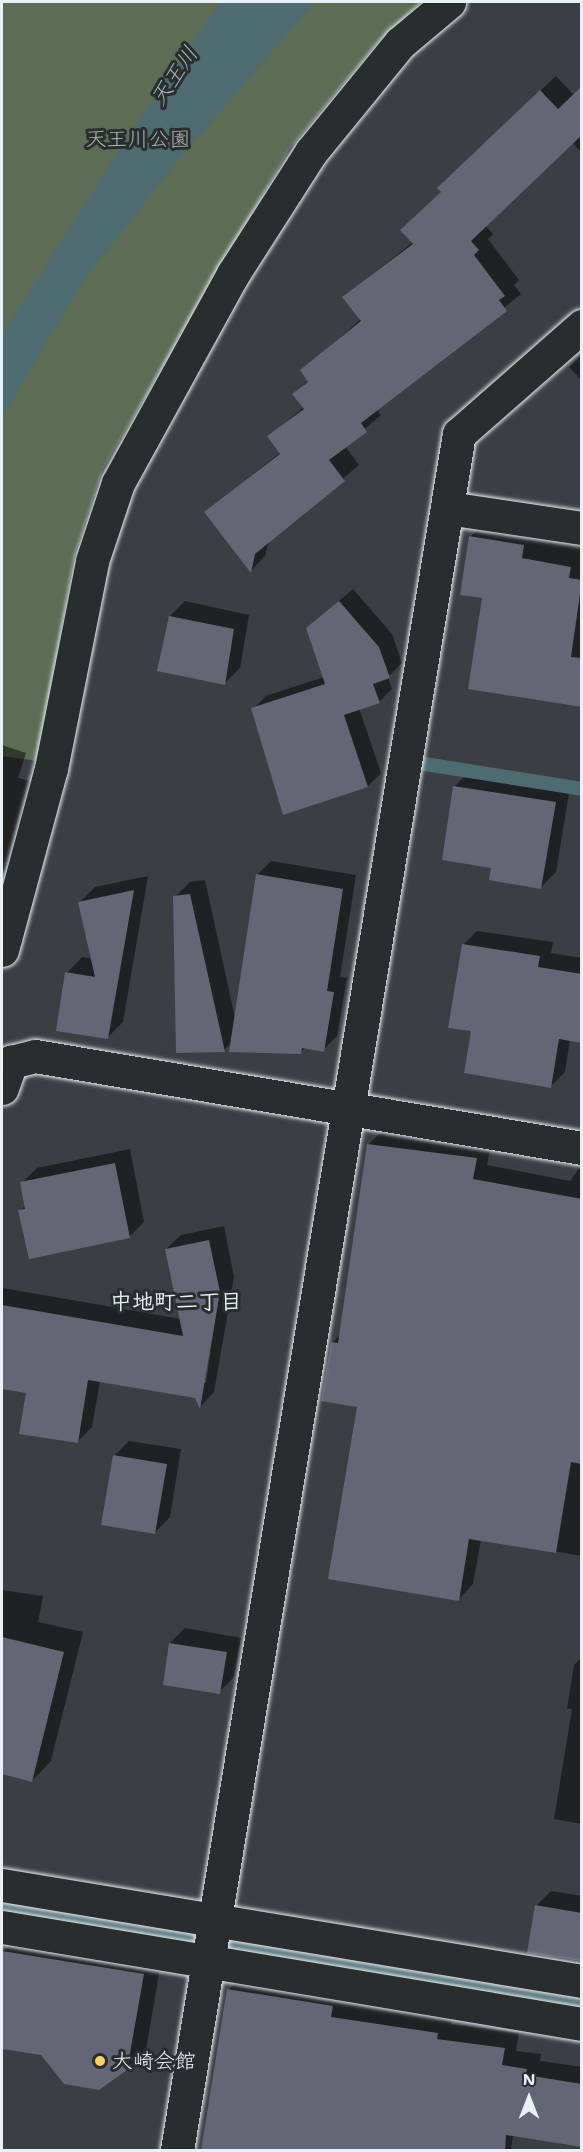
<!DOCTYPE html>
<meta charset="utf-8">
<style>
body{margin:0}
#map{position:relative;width:583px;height:2152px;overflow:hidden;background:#3b3e43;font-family:"Shantell Sans","Klee One",sans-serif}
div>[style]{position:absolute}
.green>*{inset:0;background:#5c6c55}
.water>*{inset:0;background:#4e6b71}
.shadow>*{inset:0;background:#0007}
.stream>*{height:14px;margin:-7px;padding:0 7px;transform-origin:7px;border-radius:7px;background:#4e6b71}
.building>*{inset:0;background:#646675}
.roads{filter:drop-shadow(0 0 2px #e8f1f8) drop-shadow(0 0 2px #e8f1f8)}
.street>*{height:33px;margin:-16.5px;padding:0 16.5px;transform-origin:16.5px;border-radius:16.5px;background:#2a2d2e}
.dots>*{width:16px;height:16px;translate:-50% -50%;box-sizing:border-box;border:3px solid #2a2d2e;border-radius:50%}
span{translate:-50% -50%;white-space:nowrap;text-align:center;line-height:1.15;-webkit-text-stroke:6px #2a2d2e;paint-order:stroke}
.park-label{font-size:21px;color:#a9b5af}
.poi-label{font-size:21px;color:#e8f1f8}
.left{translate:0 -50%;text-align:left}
.water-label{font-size:22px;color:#a3b5bb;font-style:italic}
.neighbourhood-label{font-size:22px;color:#e8f1f8;font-weight:700}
.frame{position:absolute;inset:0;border:3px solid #e8f1f8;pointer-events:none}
.north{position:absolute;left:499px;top:2068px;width:60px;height:60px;-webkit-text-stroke:4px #2a2d2e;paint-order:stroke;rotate:0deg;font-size:16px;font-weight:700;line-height:24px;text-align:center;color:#e8f1f8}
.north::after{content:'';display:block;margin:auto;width:21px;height:27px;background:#e8f1f8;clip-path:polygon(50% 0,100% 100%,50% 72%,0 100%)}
</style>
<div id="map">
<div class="green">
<i style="clip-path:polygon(2px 2px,421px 2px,379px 41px,290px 148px,102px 471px,74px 557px,38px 761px,2px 756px)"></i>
</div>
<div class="water">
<i style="clip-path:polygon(221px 2px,315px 2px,181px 157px,84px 280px,2px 417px,2px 335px,140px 118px)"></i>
</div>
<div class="shadow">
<i style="clip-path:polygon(556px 76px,574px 95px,582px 87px,582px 153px,572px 142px,485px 225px,493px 234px,488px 239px,519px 280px,514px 285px,521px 294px,377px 409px,381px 415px,345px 446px,359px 465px,269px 541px,265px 556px,251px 571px,206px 512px,281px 452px,269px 436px,304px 407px,294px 394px,309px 380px,302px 371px,361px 319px,344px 297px,413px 242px,454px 173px)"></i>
<i style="clip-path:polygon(582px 354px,582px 381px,569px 367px)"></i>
<i style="clip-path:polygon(486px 521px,582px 537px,582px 707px,484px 597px,471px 536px)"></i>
<i style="clip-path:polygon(353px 589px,392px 634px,402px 663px,388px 677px,392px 689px,379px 702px,359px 708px,381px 773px,368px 786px,284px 813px,253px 709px,266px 696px,324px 677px,308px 628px)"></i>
<i style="clip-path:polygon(185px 601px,249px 615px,240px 668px,225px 683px,170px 616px)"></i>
<i style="clip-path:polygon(2px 745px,26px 753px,18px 778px,34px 782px,10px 865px,2px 874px)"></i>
<i style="clip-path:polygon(470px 771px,570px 787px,556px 872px,541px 887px,493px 867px,443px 859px,455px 786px)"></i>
<i style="clip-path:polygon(271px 861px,356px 875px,340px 977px,347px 978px,337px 1036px,323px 1050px,306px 1047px,300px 1053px,232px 1042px,224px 1050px,175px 897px,190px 882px,205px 880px,235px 1018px,257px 875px)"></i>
<i style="clip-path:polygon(148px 876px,123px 1022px,108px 1037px,67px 973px,82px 957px,93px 959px,80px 902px,95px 887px)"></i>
<i style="clip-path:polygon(477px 931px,553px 942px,551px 953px,582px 958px,582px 1041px,570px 1039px,565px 1072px,551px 1086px,473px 1030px,463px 945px)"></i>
<i style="clip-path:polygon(383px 1130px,491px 1144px,487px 1165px,570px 1181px,582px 1164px,582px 1556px,481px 1539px,473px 1584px,459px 1599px,358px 1406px,333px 1342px,340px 1335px,368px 1145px)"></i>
<i style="clip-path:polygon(130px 1149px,144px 1222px,129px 1237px,20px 1211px,26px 1205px,22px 1183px,37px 1168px)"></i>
<i style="clip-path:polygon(evenodd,224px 1226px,234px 1277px,214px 1392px,201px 1406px,196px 1396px,100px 1381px,92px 1427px,77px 1442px,28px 1392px,2px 1387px,3px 1288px,181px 1319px,166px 1249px,181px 1235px,224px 1226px,220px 1285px,206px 1383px,203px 1383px,220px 1285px)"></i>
<i style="clip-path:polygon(129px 1441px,181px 1449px,170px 1517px,155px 1532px,114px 1456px)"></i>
<i style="clip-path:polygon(2px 1590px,43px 1596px,38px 1622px,83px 1632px,51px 1761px,32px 1781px,2px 1773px)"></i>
<i style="clip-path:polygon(185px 1628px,241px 1638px,234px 1677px,219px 1692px,170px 1643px)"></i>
<i style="clip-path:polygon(582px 1657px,582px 1824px,554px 1819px,572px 1709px,567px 1709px,574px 1665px)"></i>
<i style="clip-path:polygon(551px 1891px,582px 1896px,582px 1960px,536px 1906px)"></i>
<i style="clip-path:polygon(21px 1933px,162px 1956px,146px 2050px,126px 2069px,2px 2047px,2px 1953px)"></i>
<i style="clip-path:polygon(243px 1975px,347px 1992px,345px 2002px,452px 2018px,451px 2024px,519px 2033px,516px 2051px,541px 2054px,540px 2061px,582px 2067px,582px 2145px,513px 2134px,511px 2150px,202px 2150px,228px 1990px)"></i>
</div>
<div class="stream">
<i style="left:425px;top:764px;width:159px;rotate:9deg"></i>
<i style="left:2px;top:1908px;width:189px;rotate:9.1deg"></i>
<i style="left:229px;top:1946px;width:358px;rotate:9.6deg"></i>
</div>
<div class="building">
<i style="clip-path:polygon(582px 86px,582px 135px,471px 241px,479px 250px,474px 255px,505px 296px,499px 300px,507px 311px,361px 423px,367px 432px,329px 460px,345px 481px,255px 554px,251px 573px,204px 512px,280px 454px,267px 436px,304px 409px,292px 394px,308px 382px,300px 370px,361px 321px,342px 297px,413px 244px,400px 230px,441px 192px,437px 188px,540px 90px,558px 109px)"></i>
<i style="clip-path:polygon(469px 536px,524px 545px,522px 558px,571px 567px,569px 578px,582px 580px,571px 657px,582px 658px,582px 707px,468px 689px,482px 598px,460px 595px)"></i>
<i style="clip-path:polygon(339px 601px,379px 647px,390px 678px,373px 684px,380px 703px,344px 715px,368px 787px,283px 815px,251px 708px,325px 684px,306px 628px)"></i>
<i style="clip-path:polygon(169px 616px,234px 629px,225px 685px,157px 671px)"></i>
<i style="clip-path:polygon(453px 786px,556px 802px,541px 889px,489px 880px,491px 868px,442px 860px)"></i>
<i style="clip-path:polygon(256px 874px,343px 889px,327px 991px,334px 992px,324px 1052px,302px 1048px,301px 1054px,229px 1052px)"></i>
<i style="clip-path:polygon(134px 890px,108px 1039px,56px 1031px,65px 972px,95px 977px,78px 902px)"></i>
<i style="clip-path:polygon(190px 894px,225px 1052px,176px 1053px,173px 896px)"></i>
<i style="clip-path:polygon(462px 944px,540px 956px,538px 967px,582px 974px,582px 1043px,559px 1039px,551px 1088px,464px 1073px,471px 1031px,448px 1028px)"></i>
<i style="clip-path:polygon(367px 1144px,477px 1158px,473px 1179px,582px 1199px,582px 1464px,571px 1462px,556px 1553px,469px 1539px,459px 1601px,328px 1579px,357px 1407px,321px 1401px,331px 1342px,338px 1343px)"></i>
<i style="clip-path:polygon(115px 1163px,130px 1238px,29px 1259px,18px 1210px,25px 1209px,20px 1182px)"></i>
<i style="clip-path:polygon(209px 1240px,220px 1292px,200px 1409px,195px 1398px,88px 1380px,78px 1443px,19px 1434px,26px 1393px,2px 1389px,2px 1305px,183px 1336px,165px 1249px)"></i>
<i style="clip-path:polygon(113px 1455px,167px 1464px,155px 1534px,101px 1525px)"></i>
<i style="clip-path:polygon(2px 1637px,64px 1652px,32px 1782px,2px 1774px)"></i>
<i style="clip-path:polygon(169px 1643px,227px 1652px,220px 1694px,163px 1685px)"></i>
<i style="clip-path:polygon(535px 1905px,582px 1913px,582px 1961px,527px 1953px)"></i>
<i style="clip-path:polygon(2px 1951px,144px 1974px,127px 2070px,99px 2090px,64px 2084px,41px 2055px,2px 2049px)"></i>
<i style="clip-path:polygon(227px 1989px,333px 2006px,331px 2017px,438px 2033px,437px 2039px,505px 2048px,502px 2065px,527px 2069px,526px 2075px,582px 2084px,582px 2147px,506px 2135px,505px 2151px,201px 2151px)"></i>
</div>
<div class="roads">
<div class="street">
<i style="left:448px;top:508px;width:135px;rotate:8.5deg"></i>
<i style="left:2px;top:950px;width:188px;rotate:-74.9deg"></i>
<i style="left:51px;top:769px;width:212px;rotate:-78.8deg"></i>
<i style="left:92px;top:561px;width:82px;rotate:-71.6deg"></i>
<i style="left:118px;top:483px;width:239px;rotate:-61.2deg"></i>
<i style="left:233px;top:274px;width:145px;rotate:-57.4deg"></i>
<i style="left:311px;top:152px;width:141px;rotate:-50.8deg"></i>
<i style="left:400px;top:43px;width:64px;rotate:-39.9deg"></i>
<i style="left:2px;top:1088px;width:28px;rotate:-71deg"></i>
<i style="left:11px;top:1062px;width:25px;rotate:-14deg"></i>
<i style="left:35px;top:1056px;width:555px;rotate:9.55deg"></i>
<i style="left:2px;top:1885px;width:588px;rotate:9.4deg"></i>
<i style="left:2px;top:1927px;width:588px;rotate:9.49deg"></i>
<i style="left:177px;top:2150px;width:1739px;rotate:-80.67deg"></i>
<i style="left:459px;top:434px;width:164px;rotate:-41.3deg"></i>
</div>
</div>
<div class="dots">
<i style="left:100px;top:2061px;background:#ffd166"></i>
</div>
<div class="park-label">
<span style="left:138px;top:139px">天王川公園</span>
</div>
<div class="poi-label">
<span class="left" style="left:112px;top:2061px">大崎会館</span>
</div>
<div class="water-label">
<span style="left:174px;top:76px;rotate:-56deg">天王川</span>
</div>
<div class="neighbourhood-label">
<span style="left:176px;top:1302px">中地町二丁目</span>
</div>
<div class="frame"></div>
<div class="north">N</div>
</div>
